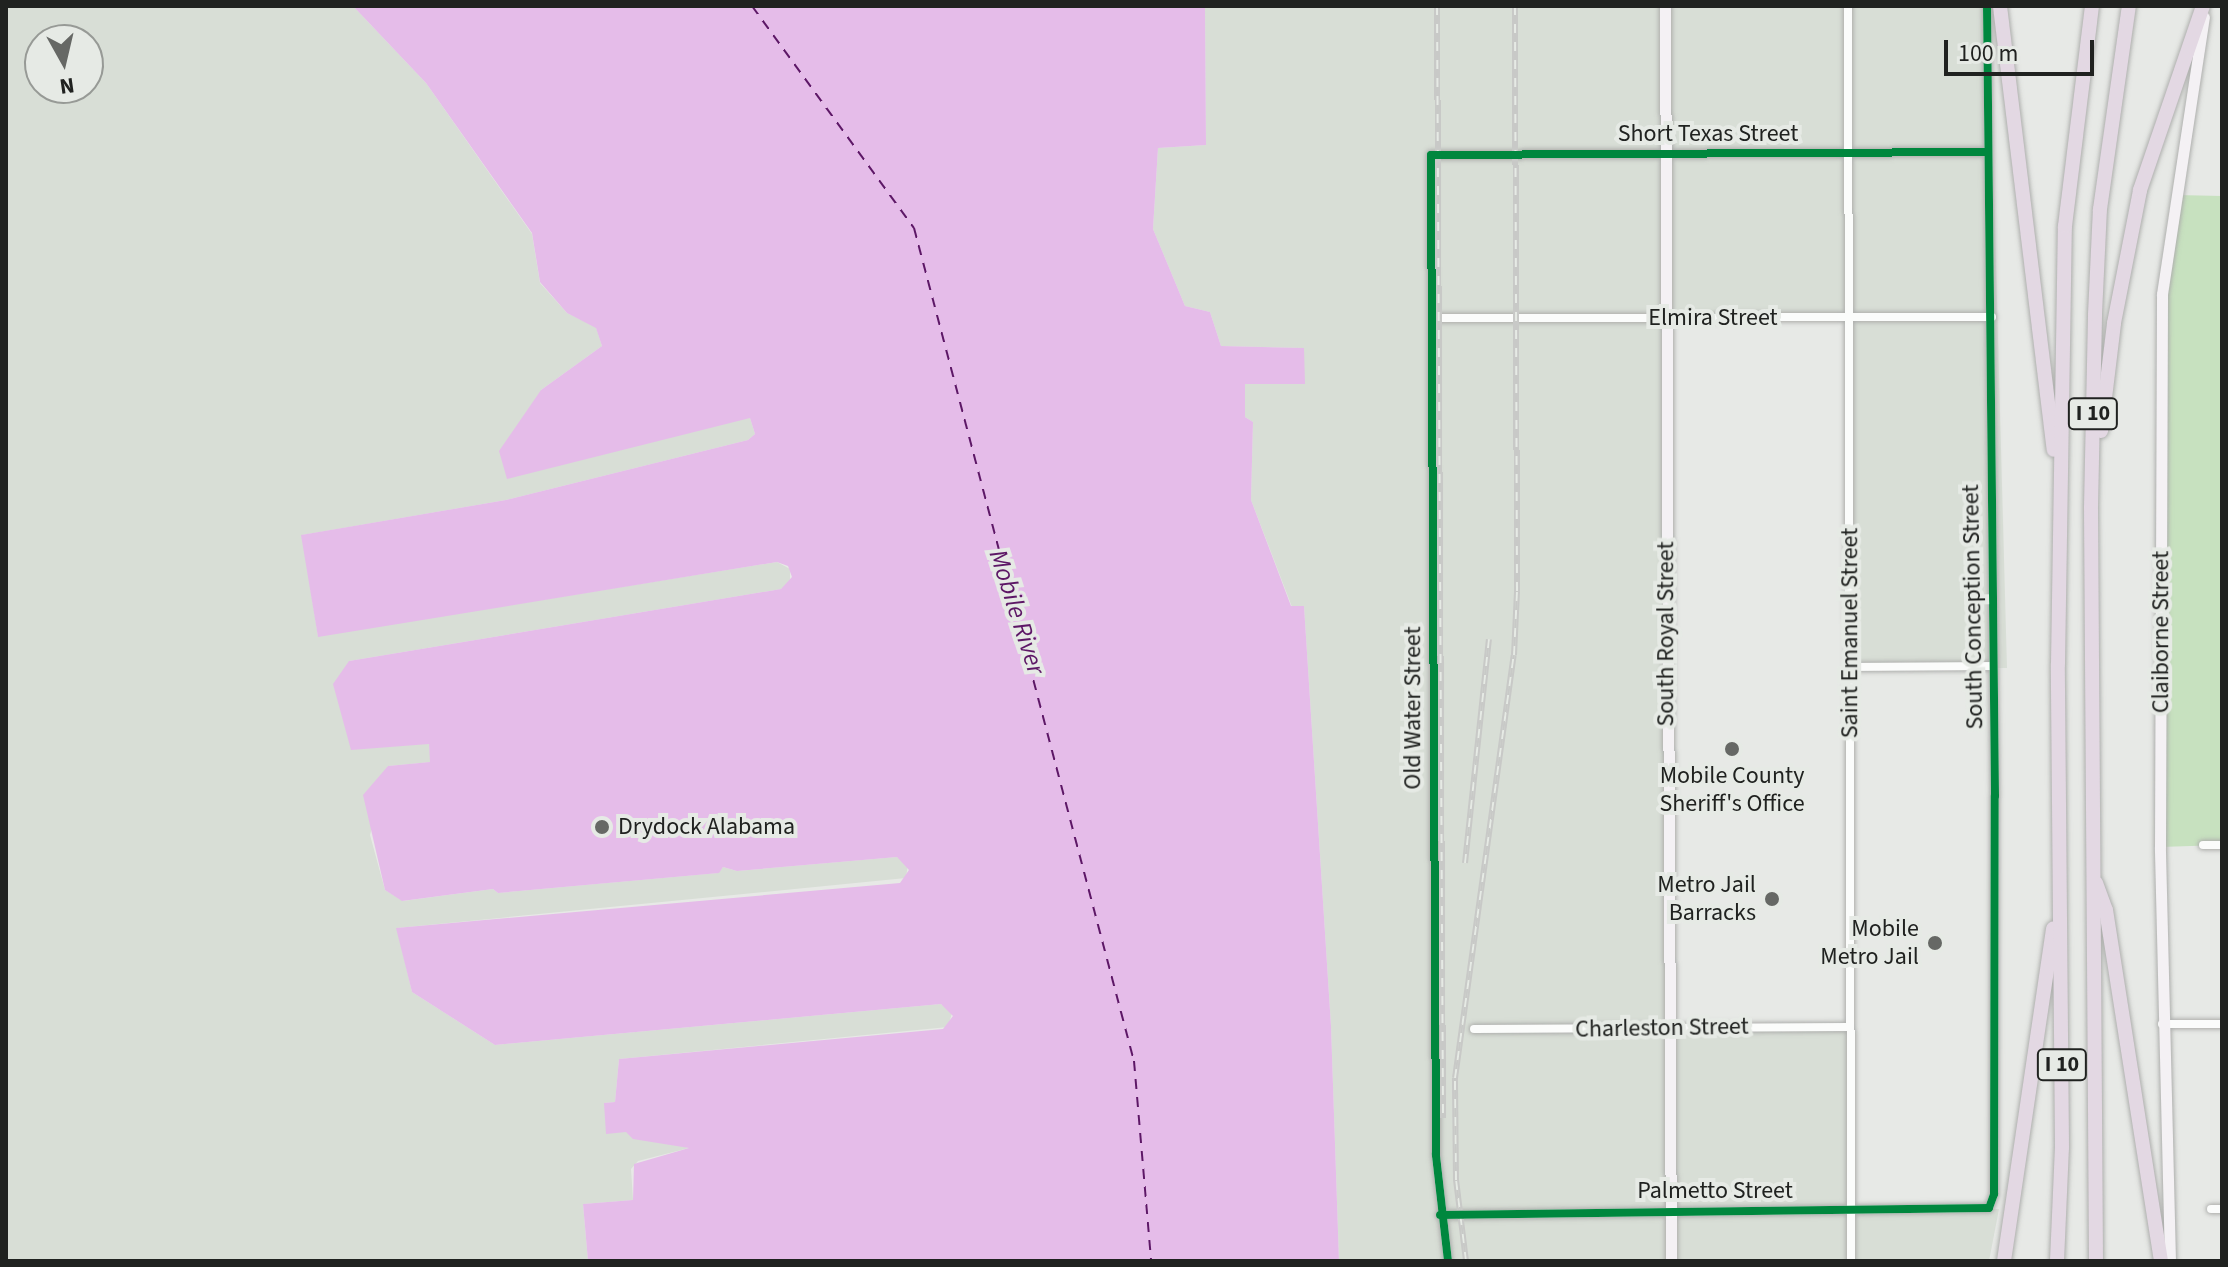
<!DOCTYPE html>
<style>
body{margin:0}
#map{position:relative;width:2228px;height:1267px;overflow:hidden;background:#e7e9e6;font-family:"Source Sans 3",sans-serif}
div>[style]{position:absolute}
.built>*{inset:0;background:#d8ded6}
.green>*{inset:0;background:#c7e1bf}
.water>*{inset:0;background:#e5bce9}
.ferry>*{height:2px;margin-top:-1px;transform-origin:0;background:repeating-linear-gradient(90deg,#5d1766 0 10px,transparent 0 18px)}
.roads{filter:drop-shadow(0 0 2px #aeafad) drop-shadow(0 0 2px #aeafad)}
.street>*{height:8px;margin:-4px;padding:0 4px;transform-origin:4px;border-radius:4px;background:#fbfcfb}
.secondary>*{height:11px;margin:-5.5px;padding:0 5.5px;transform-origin:5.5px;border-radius:5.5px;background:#f4f1f4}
.highway>*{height:14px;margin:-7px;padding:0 7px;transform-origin:7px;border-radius:7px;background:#e3d8e3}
.rail>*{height:6px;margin-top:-3px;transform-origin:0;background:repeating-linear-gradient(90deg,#e6eae5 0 9px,#c8c9c7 0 18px);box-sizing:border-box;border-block:2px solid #c8c9c7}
.cycleway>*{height:8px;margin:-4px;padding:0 4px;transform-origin:4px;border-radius:4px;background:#00873e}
.dots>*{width:22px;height:22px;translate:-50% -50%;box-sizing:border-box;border:4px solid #e6eae5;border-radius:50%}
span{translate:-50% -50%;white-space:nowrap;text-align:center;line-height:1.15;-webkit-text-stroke:8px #e6eae5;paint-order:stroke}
.shield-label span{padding:2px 6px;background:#e6eae5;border:2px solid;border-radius:6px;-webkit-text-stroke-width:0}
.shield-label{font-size:22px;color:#202220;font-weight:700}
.street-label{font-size:24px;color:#202220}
.poi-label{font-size:24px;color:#202220}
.left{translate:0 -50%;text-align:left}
.right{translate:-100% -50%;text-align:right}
.water-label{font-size:26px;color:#5d1766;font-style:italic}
.frame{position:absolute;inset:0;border:8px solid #202220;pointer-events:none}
.north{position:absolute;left:24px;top:24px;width:80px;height:80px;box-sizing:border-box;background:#e6eae5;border:2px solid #979a96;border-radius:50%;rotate:172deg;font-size:22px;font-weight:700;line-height:32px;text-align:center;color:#202220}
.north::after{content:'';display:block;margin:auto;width:28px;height:36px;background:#666865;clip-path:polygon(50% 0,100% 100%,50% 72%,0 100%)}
.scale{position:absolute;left:1944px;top:40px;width:150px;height:36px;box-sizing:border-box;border:4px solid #202220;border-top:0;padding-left:10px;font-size:24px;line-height:28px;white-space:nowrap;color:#202220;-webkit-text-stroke:6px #e6eae5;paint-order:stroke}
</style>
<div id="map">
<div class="built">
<i style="clip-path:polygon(evenodd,6px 6px,353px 6px,426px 83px,532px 234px,540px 283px,567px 313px,596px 327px,602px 346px,541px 390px,750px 418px,755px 434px,748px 440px,506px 500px,302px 535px,318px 636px,777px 562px,790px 569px,790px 583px,781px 589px,349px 661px,429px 744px,431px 762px,388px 766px,370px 835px,385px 890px,403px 901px,493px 889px,498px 893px,718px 873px,723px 867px,737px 871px,897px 857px,908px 864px,906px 878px,397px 928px,412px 992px,495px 1045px,941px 1004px,952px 1013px,948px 1027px,619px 1059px,615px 1102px,604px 1103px,627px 1132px,689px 1148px,638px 1161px,631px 1169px,633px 1200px,583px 1204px,588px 1261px,6px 1261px,6px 6px,40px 40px,88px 40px,88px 88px,40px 88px,40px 40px)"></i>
<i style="clip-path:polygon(1205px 6px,1989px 6px,2007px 668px,1844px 669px,1848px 318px,1667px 318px,1669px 1028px,1850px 1027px,1851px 1210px,1999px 1209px,1989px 1261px,1339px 1261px,1331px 1026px,1304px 606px,1292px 607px,1251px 500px,1253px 422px,1245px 417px,1244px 384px,1303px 348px,1221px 346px,1210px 312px,1185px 306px,1153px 229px,1158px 148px,1206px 145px)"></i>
</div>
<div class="green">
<i style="clip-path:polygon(2177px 195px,2222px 196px,2222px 845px,2160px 847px,2162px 294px)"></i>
</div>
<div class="water">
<i style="clip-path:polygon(353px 6px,1205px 6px,1206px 145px,1158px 148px,1153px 229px,1185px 306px,1210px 312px,1221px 346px,1304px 348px,1305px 384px,1245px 384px,1245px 417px,1253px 422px,1251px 500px,1291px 606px,1304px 606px,1331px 1026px,1339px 1261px,588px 1261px,583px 1204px,633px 1200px,634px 1164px,689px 1148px,633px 1139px,626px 1132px,606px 1134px,604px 1103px,615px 1102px,619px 1059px,943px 1029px,953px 1016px,941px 1004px,495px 1045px,412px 992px,396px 928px,900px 883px,909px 870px,897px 857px,737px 871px,723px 867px,719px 873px,498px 893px,493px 889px,402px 901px,385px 890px,363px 795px,388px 766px,430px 762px,429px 744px,351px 750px,333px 684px,349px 661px,781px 589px,792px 577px,788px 566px,777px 562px,318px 637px,301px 535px,506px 500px,748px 440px,755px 434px,750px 418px,507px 479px,499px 451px,541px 390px,602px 346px,596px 328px,567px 313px,540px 282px,532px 233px,426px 83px)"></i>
</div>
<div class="ferry">
<i style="left:752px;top:6px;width:275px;rotate:53.9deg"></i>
<i style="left:914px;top:228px;width:862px;rotate:75.21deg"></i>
<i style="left:1134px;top:1061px;width:201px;rotate:85.1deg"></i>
</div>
<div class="roads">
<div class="street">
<i style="left:1848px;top:6px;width:1255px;rotate:89.86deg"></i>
<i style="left:1433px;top:318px;width:559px;rotate:-0.1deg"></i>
<i style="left:1851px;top:667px;width:142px;rotate:-0.4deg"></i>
<i style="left:2203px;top:845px;width:19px"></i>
<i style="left:2162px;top:1024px;width:60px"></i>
<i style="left:1474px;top:1029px;width:376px;rotate:-0.3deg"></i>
<i style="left:2211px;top:1209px;width:11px"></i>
<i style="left:1440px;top:1215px;width:549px;rotate:-0.73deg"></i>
<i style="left:1989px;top:1208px;width:15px;rotate:-70deg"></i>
<i style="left:1994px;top:1194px;width:398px;rotate:-89.9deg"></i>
<i style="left:1995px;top:796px;width:790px;rotate:-90.58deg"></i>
<i style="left:1448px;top:1261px;width:107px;rotate:-96.5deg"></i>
<i style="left:1436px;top:1155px;width:1000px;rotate:-90.29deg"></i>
<i style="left:1431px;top:155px;width:554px;rotate:-0.31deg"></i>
</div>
<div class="secondary">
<i style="left:1665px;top:6px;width:1255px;rotate:89.73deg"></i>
<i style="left:2170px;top:1261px;width:414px;rotate:-91.4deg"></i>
<i style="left:2160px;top:847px;width:553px;rotate:-89.79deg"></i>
<i style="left:2162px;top:294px;width:280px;rotate:-81.4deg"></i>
</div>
<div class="highway">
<i style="left:2000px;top:6px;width:447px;rotate:83.1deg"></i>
<i style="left:2101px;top:431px;width:109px;rotate:-83.1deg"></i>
<i style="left:2114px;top:323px;width:136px;rotate:-78.9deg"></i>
<i style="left:2140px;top:190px;width:194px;rotate:-71.1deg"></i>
<i style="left:2096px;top:883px;width:29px;rotate:70deg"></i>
<i style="left:2106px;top:910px;width:355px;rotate:81.1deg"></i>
<i style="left:2004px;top:1261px;width:336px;rotate:-81.6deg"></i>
<i style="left:2057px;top:1261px;width:114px;rotate:-87.5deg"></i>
<i style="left:2062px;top:1147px;width:483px;rotate:-90.5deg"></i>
<i style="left:2058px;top:664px;width:438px;rotate:-89.1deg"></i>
<i style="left:2065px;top:226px;width:222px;rotate:-83deg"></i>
<i style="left:2096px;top:1261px;width:754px;rotate:-90.38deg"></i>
<i style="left:2091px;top:507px;width:193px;rotate:-88.8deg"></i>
<i style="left:2095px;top:314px;width:105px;rotate:-87.3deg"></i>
<i style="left:2100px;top:209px;width:205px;rotate:-81.9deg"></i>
</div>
</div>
<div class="rail">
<i style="left:1437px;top:6px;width:1112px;rotate:89.69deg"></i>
<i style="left:1465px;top:863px;width:225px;rotate:-83.9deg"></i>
<i style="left:1466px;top:1261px;width:82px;rotate:-97deg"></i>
<i style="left:1456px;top:1180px;width:102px;rotate:-90.6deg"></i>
<i style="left:1455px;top:1078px;width:427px;rotate:-82.1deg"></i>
<i style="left:1514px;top:655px;width:64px;rotate:-87.3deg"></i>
<i style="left:1517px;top:591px;width:585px;rotate:-90.2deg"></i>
</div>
<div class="cycleway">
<i style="left:1440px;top:1215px;width:549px;rotate:-0.73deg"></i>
<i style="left:1989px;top:1208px;width:15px;rotate:-70deg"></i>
<i style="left:1994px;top:1194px;width:398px;rotate:-89.9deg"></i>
<i style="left:1995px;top:796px;width:790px;rotate:-90.58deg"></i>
<i style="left:1448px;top:1261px;width:107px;rotate:-96.5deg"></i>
<i style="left:1436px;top:1155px;width:1000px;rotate:-90.29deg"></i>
<i style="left:1431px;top:155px;width:554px;rotate:-0.31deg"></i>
</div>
<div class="dots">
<i style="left:1732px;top:749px;background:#666865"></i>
<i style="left:602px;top:827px;background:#666865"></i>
<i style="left:1772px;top:899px;background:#666865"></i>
<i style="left:1935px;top:943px;background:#666865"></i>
</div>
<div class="shield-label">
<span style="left:2093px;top:414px">I 10</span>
<span style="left:2062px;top:1065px">I 10</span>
</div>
<div class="street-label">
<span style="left:1708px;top:134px">Short Texas Street</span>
<span style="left:1713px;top:318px">Elmira Street</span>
<span style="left:1973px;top:607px;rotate:-91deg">South Conception Street</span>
<span style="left:2161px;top:632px;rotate:-90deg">Claiborne Street</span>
<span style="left:1850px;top:633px;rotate:-90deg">Saint Emanuel Street</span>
<span style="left:1666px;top:634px;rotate:-90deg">South Royal Street</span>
<span style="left:1413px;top:708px;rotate:-90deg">Old Water Street</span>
<span style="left:1662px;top:1028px;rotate:-1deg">Charleston Street</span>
<span style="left:1715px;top:1191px">Palmetto Street</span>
</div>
<div class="poi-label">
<span style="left:1732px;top:790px">Mobile County<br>Sheriff's Office</span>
<span class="left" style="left:618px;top:827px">Drydock Alabama</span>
<span class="right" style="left:1756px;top:899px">Metro Jail<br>Barracks</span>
<span class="right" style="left:1919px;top:943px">Mobile<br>Metro Jail</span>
</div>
<div class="water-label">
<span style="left:1017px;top:612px;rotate:72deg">Mobile River</span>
</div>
<div class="frame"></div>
<div class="north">N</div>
<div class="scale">100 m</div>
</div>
